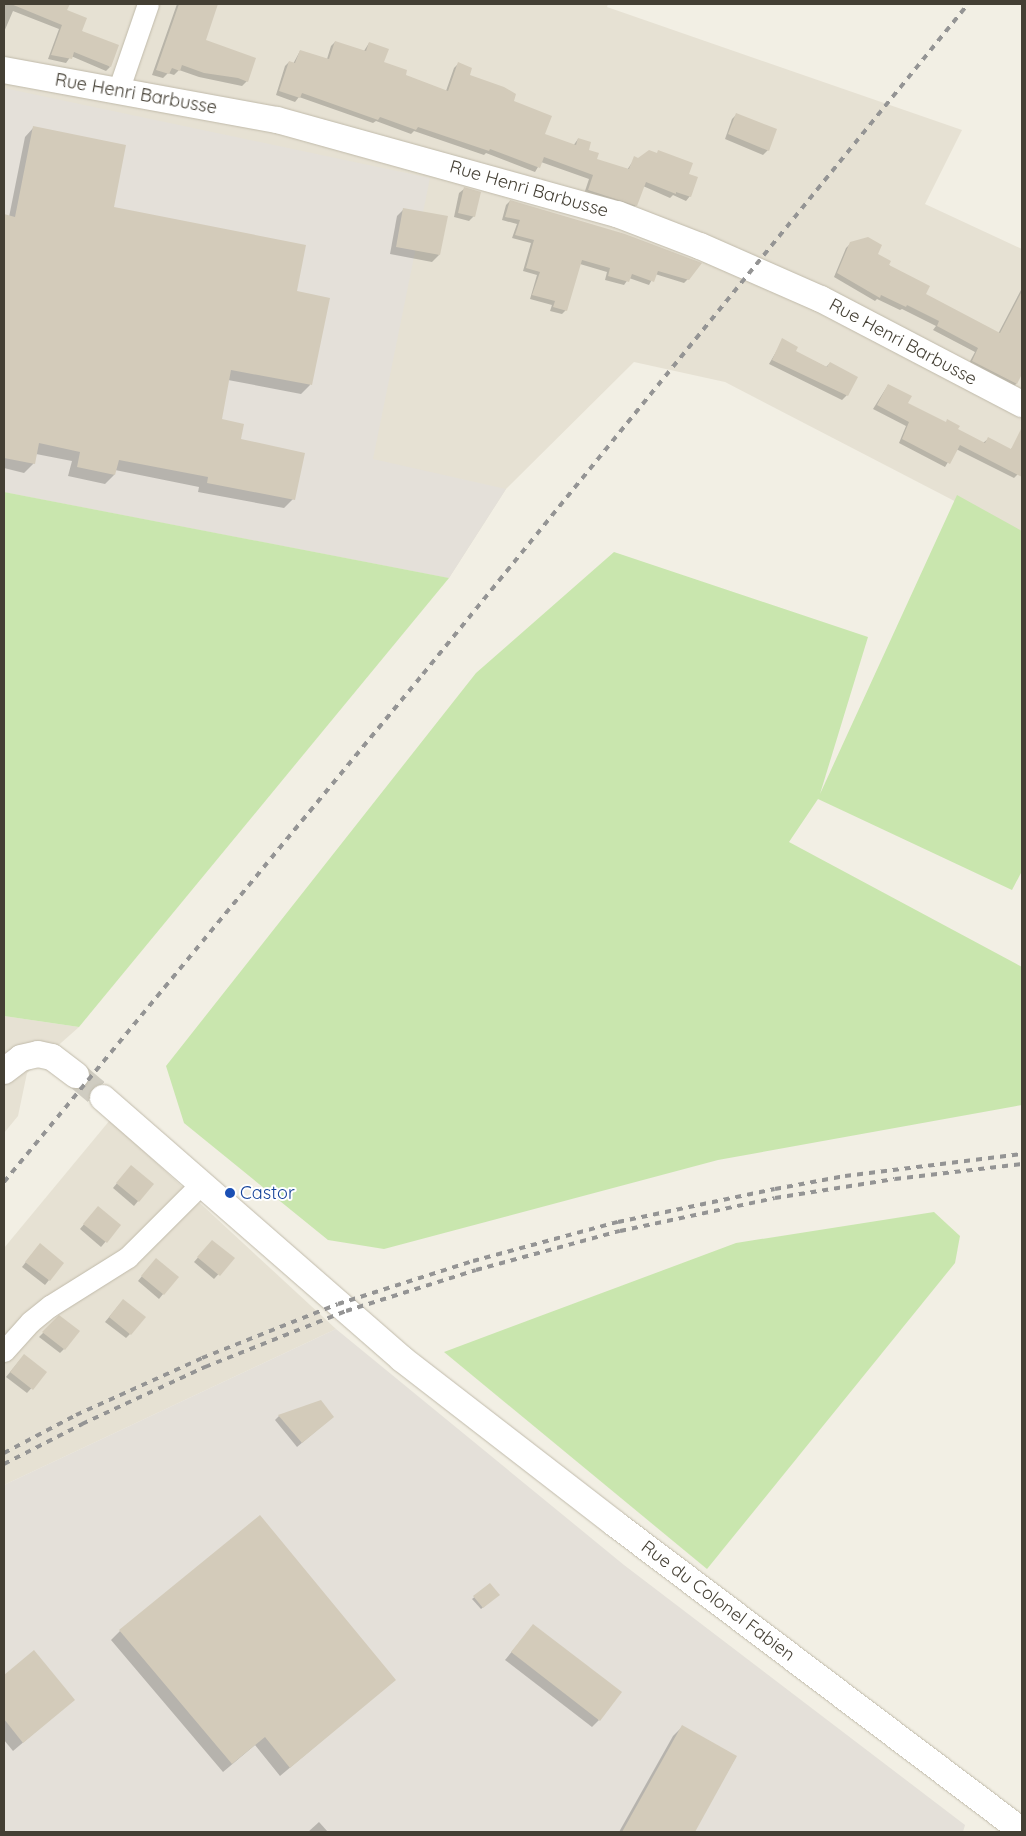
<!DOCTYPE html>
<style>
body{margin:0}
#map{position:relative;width:1026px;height:1836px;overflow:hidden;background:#f2efe4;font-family:Quicksand,sans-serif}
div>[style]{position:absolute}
.residential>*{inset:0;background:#e6e1d3}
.industrial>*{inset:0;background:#e4e0d9}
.green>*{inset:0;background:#c9e6ae}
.shadow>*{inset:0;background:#0003}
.building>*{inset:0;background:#d3cbba}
.tertiary-tunnel>*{height:26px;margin-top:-13px;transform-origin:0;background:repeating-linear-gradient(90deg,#cfccc1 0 26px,transparent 0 39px)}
.roads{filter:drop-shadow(0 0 1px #c0baaa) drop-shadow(0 0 1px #c0baaa)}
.minor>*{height:21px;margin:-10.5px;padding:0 10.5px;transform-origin:10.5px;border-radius:10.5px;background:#fff}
.tertiary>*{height:26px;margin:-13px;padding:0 13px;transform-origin:13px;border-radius:13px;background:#fff}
.rail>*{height:4px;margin-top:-2px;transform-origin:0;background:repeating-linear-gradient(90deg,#949494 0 6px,transparent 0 12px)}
.dots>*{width:14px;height:14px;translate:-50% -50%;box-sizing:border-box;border:2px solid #fff;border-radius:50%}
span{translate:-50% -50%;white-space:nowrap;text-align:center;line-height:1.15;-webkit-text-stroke:4px #fff;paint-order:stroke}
.street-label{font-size:18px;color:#443f34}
.transit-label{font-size:18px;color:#164399}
.left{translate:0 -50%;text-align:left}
.frame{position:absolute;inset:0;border:5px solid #443f34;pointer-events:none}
</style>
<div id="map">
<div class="residential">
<i style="clip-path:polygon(4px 4px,608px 4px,607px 7px,962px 130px,925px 204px,1022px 249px,1022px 536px,725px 382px,634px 362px,506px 489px,449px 578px,4px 492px)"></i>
<i style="clip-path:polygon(4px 1016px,79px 1027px,27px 1073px,18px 1116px,4px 1133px)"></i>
<i style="clip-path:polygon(110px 1120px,336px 1329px,4px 1485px,4px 1248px)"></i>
</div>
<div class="industrial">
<i style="clip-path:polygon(4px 88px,430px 178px,373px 459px,506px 489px,449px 578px,4px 492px)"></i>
<i style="clip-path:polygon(336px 1329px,624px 1565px,965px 1825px,963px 1832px,4px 1832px,4px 1485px)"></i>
</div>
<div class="green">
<i style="clip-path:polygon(4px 492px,449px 578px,79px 1027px,4px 1016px)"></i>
<i style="clip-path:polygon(957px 495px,1022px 531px,1022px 871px,1012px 890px,818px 799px,789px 842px,1022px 967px,1022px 1105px,718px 1160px,384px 1249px,328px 1240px,184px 1123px,166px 1066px,476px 673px,614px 552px,868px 637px,820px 794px)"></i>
<i style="clip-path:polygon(934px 1212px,960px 1236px,955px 1263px,707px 1569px,444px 1352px,736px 1243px)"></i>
</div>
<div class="shadow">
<i style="clip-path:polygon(4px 4px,69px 4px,66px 11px,110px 67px,106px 71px,71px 56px,66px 63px,48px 59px,59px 29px,13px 11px,4px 32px)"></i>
<i style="clip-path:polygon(177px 4px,217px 4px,204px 41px,247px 81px,242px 86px,199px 77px,179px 70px,174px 75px,168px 73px,163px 78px,152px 75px)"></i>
<i style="clip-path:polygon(335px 42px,364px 51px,369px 43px,383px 63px,404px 75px,446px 91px,454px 68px,458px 64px,468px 75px,512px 102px,543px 135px,573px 146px,578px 139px,595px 160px,627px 170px,635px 158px,688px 174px,690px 196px,686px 201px,673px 195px,670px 198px,643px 186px,636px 205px,632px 209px,584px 194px,589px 179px,541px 162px,535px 172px,486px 153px,484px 155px,414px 131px,411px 134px,376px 121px,373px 123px,299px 97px,295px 102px,276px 95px,285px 66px,289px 62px,293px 64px,300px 51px,327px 59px,331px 46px)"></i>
<i style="clip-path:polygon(737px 114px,768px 150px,763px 155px,725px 139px,732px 119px)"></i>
<i style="clip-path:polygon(34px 127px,112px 208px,296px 292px,310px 385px,301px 394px,228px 380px,220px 420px,293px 499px,284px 508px,198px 492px,199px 487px,115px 470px,114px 475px,105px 484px,68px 476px,72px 461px,36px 454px,34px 463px,24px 473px,4px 468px,4px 216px,9px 217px,25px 137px)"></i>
<i style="clip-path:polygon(464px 189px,474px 216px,469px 221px,454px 217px,459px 193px)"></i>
<i style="clip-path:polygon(510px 201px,688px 279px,684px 283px,655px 274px,649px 285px,629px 278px,624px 285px,605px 280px,607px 272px,580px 264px,566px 310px,562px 314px,550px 311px,552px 305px,530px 299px,537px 275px,523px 271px,531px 243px,512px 238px,517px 224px,502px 220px,506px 205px)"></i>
<i style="clip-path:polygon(404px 209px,439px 255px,432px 262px,390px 254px,397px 216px)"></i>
<i style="clip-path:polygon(851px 243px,876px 254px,924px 295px,998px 334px,1022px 288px,1022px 346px,1019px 353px,1022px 355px,1022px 372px,1016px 384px,1012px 388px,968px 365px,975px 352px,933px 330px,936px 326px,902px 309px,900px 310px,877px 299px,875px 301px,834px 277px,846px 248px)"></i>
<i style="clip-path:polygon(783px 340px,794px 351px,826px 367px,830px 363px,847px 395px,842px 400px,769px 364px)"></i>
<i style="clip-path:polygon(888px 385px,906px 403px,983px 443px,988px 439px,1010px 450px,1014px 446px,1022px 451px,1022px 466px,1018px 474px,1014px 478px,956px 449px,945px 467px,899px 443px,906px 426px,873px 409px)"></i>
<i style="clip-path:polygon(127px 1171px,152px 1184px,134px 1206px,113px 1188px)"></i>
<i style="clip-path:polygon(94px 1212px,120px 1225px,101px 1247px,80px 1229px)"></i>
<i style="clip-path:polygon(208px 1246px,233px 1258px,214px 1279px,194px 1262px)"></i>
<i style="clip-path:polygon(36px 1249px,49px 1280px,45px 1285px,22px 1267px)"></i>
<i style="clip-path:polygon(152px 1264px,177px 1277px,159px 1299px,138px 1281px)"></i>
<i style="clip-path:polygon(119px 1305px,130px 1334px,126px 1338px,105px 1322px)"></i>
<i style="clip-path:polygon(59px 1317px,64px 1349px,60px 1353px,39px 1337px)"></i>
<i style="clip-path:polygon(20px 1360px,46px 1372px,27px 1393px,6px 1377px)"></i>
<i style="clip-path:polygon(279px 1416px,328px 1421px,297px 1447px,275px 1420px)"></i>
<i style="clip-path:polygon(490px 1585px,498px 1595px,481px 1609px,472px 1599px)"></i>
<i style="clip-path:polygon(533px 1626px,599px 1720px,592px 1727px,505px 1660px)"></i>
<i style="clip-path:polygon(120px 1631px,394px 1680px,280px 1776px,255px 1745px,223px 1772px,111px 1640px)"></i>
<i style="clip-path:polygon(34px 1652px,73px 1700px,13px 1751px,4px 1740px,4px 1677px)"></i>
<i style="clip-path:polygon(682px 1727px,736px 1757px,693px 1832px,619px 1832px,673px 1736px)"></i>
<i style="clip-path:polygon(319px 1822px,328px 1832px,308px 1832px)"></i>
</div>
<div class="building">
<i style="clip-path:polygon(11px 4px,70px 4px,67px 10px,87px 18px,82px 31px,119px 45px,111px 67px,74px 52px,72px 59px,51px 55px,62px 25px)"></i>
<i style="clip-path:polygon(179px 4px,218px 4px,206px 40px,256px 58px,248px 82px,238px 78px,204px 73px,182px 65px,180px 71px,172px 68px,169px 74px,156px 70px)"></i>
<i style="clip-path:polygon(335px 41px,366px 51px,369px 42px,389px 49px,384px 62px,407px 70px,406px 75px,448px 91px,458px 62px,472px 68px,470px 75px,504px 87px,516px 94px,514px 101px,552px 116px,545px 134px,576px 145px,578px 138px,591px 142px,589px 150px,599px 153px,597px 159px,629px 169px,634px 156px,638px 158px,649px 150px,657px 153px,658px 150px,693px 163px,689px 174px,698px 177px,691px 197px,676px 192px,676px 194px,646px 182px,637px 206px,588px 190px,593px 175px,544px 157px,540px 168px,490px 149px,489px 151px,418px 127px,416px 130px,380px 117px,378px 120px,302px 93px,300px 98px,279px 91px,289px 61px,295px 63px,300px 50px,329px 59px)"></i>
<i style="clip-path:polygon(736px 113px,777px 129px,769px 151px,728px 134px)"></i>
<i style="clip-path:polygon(33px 126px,126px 145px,114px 207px,306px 245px,297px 291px,330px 298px,312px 385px,231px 370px,222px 419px,244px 424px,241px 439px,305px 453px,295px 500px,207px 483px,208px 477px,119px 460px,115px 475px,77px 467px,80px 452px,39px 443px,35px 464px,4px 458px,4px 214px,15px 217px)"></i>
<i style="clip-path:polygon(464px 187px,481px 192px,475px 217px,458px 213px)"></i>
<i style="clip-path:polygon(510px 200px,625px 234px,702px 263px,689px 280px,658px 271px,654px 282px,632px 274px,629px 282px,608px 276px,610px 268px,582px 260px,567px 311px,553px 307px,555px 301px,532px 295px,540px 272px,526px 268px,534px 240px,515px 235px,520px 220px,505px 217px)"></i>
<i style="clip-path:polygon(403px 208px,448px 216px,440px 255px,396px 247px)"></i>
<i style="clip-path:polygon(868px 237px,882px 245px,878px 254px,891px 261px,889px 265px,930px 286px,926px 294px,1000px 333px,1022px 291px,1022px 374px,1017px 384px,972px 361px,978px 348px,937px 326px,939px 321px,907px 305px,906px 307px,881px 295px,880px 298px,837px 273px,850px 242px)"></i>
<i style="clip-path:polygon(782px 338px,798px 347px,796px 351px,827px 367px,830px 362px,858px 377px,848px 396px,772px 360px)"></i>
<i style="clip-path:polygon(888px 384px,912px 396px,908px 403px,946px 422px,947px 419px,960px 426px,958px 429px,985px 443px,988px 437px,1011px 449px,1022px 427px,1022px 477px,960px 445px,950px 464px,902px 439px,909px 422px,877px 405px)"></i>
<i style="clip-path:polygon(131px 1165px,154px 1184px,139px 1202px,116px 1183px)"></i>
<i style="clip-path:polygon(98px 1206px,121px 1225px,107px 1243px,83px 1224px)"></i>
<i style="clip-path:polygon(212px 1240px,235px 1258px,220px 1276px,197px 1257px)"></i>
<i style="clip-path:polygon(40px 1243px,64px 1263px,50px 1281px,25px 1262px)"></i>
<i style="clip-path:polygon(156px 1258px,179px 1277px,164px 1295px,141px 1276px)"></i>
<i style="clip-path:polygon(123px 1299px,146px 1317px,131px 1335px,109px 1317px)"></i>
<i style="clip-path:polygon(59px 1315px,80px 1331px,65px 1350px,42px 1332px)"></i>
<i style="clip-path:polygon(24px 1354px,47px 1372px,33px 1390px,10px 1372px)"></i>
<i style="clip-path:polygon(321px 1400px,334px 1417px,302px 1443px,278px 1415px)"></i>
<i style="clip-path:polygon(260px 1515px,396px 1680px,290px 1768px,265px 1737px,232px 1764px,119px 1630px)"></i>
<i style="clip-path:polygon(490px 1583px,500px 1595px,483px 1608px,473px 1596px)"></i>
<i style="clip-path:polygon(533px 1624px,622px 1692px,600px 1721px,511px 1652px)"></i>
<i style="clip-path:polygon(34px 1650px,75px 1700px,23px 1743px,4px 1719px,4px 1675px)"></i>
<i style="clip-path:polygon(682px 1725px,737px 1756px,695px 1832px,622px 1832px)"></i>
</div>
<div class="tertiary-tunnel">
<i style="left:76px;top:1075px;width:35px;rotate:40deg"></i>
</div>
<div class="roads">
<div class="minor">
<i style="left:118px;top:91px;width:92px;rotate:-71deg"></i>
<i style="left:4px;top:1351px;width:39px;rotate:-48deg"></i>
<i style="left:30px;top:1322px;width:26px;rotate:-39deg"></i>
<i style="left:50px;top:1306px;width:92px;rotate:-32.1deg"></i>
<i style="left:128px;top:1257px;width:105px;rotate:-45deg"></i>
</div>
<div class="tertiary">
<i style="left:4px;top:70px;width:278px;rotate:10.4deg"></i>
<i style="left:277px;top:120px;width:353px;rotate:15.5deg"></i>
<i style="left:617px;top:214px;width:89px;rotate:21.1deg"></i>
<i style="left:700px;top:246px;width:132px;rotate:23.7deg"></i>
<i style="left:821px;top:299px;width:227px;rotate:27.6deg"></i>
<i style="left:4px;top:1071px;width:21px;rotate:-37deg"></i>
<i style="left:21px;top:1058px;width:17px;rotate:-13deg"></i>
<i style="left:38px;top:1054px;width:14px;rotate:12deg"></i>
<i style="left:52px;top:1057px;width:30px;rotate:37deg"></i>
<i style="left:103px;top:1098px;width:397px;rotate:41.1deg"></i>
<i style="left:402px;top:1359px;width:268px;rotate:37.7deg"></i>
<i style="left:614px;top:1523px;width:511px;rotate:37.05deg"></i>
</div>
</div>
<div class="rail">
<i style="left:4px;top:1182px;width:659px;rotate:-50.48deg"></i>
<i style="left:423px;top:674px;width:864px;rotate:-50.87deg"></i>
<i style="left:4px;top:1453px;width:81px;rotate:-27.8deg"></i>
<i style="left:76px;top:1415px;width:138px;rotate:-24.3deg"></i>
<i style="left:202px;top:1358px;width:146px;rotate:-21.7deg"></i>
<i style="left:338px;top:1304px;width:142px;rotate:-17.7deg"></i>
<i style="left:473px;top:1261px;width:150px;rotate:-15.1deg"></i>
<i style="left:618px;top:1222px;width:160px;rotate:-11.9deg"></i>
<i style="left:775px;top:1189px;width:71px;rotate:-10.5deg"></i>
<i style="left:845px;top:1176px;width:178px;rotate:-7.1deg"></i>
<i style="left:4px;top:1464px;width:88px;rotate:-27.1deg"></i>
<i style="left:82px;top:1424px;width:136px;rotate:-24.9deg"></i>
<i style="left:205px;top:1367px;width:152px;rotate:-21.7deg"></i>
<i style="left:346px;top:1311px;width:136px;rotate:-17.5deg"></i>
<i style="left:476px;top:1270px;width:149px;rotate:-15.2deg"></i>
<i style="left:620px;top:1231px;width:158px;rotate:-12deg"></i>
<i style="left:775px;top:1198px;width:121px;rotate:-9deg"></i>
<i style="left:895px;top:1179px;width:128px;rotate:-6.7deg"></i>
</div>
<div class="dots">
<i style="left:230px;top:1193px;background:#1a4fb4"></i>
</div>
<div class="street-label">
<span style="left:136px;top:94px;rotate:10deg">Rue Henri Barbusse</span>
<span style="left:529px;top:189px;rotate:16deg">Rue Henri Barbusse</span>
<span style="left:903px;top:342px;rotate:28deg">Rue Henri Barbusse</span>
<span style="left:718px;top:1601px;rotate:37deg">Rue du Colonel Fabien</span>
</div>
<div class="transit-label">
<span class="left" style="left:240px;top:1193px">Castor</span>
</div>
<div class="frame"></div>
</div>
